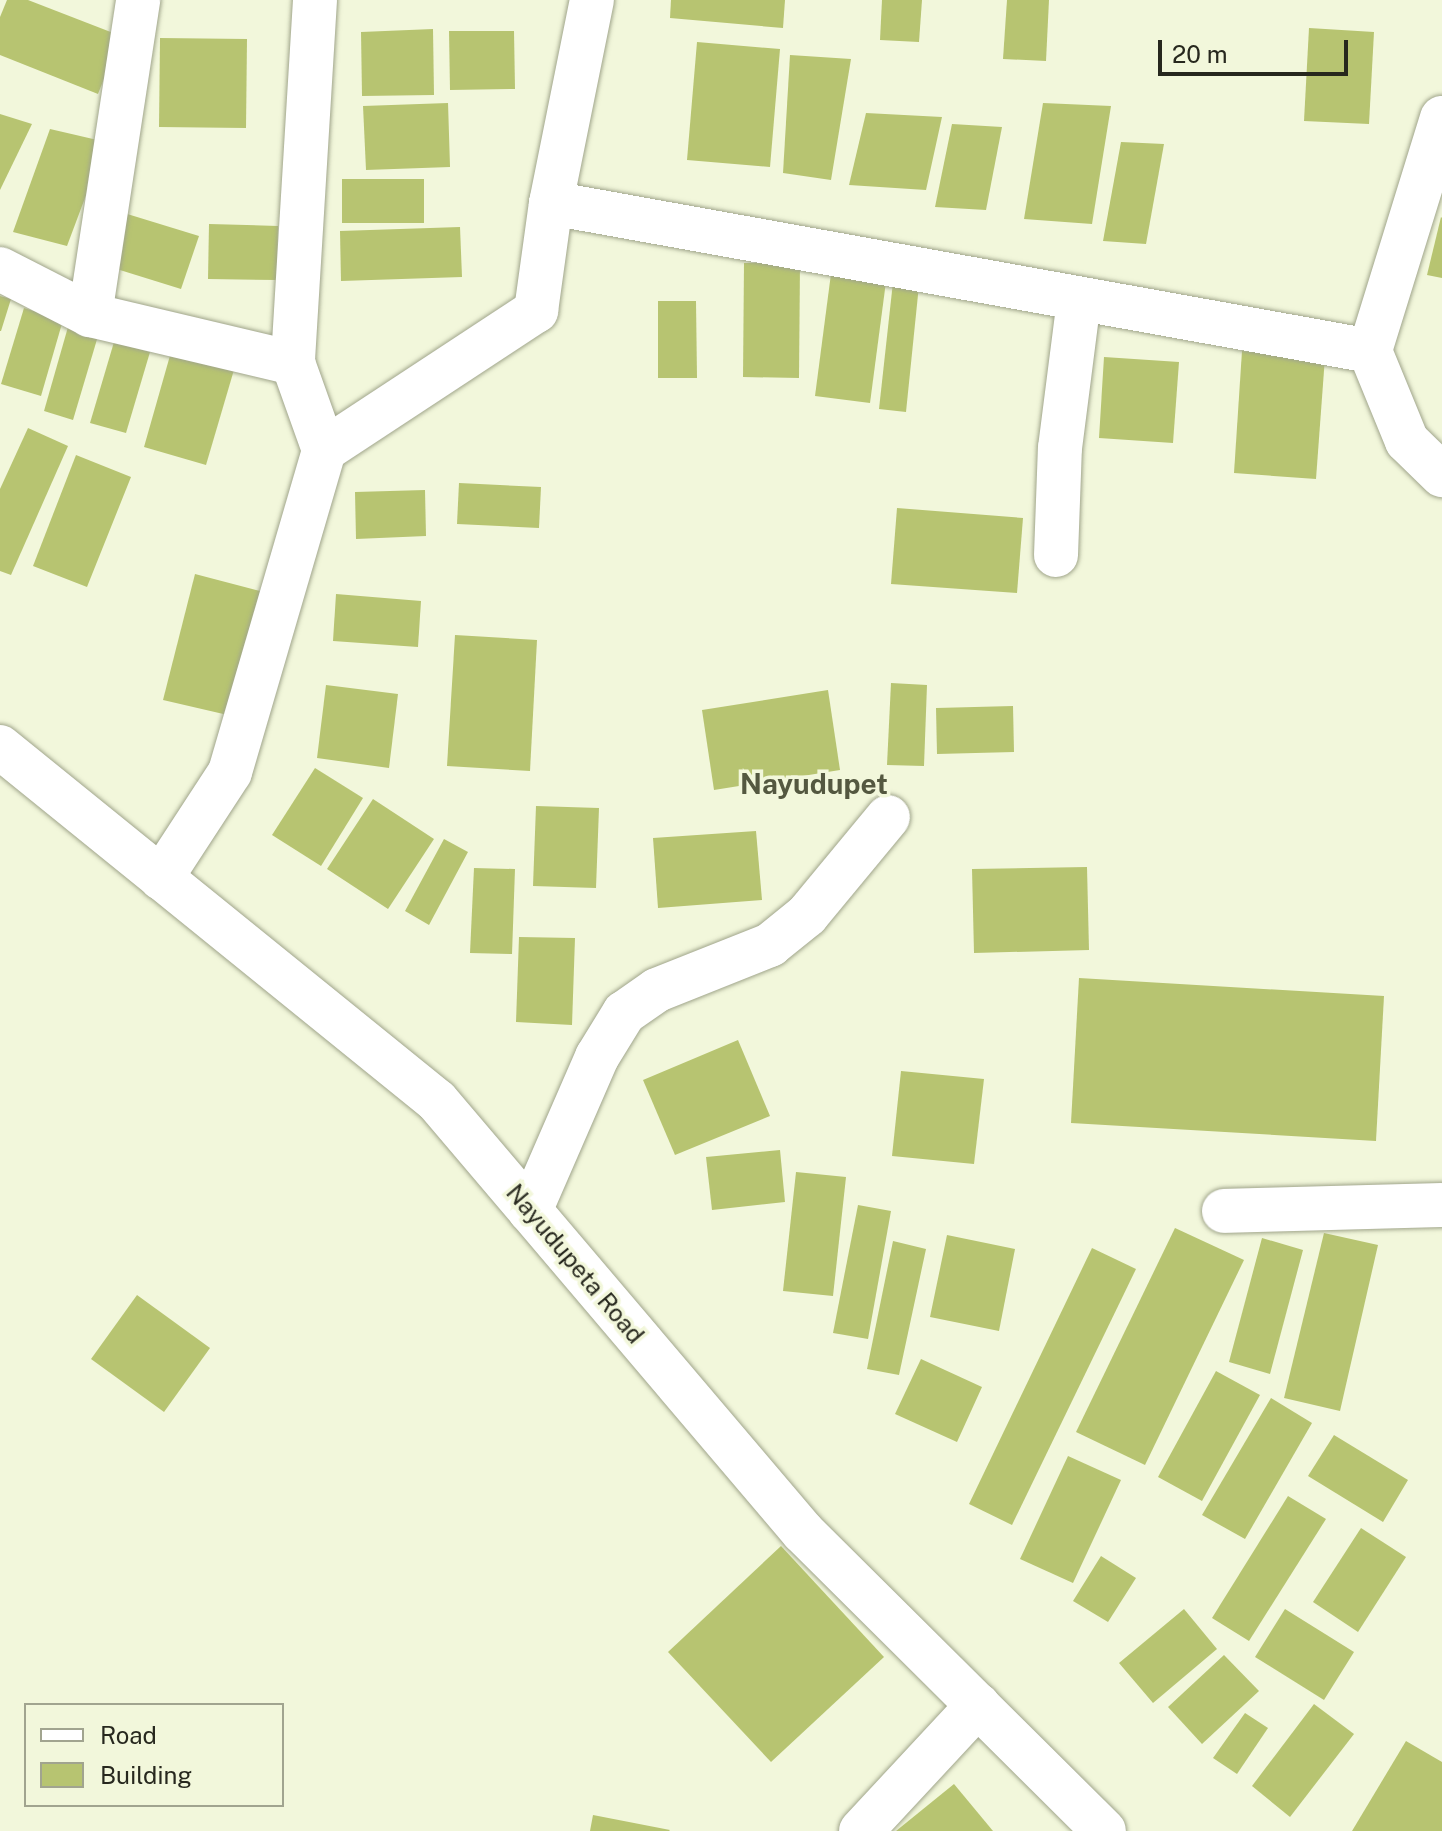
<!DOCTYPE html>
<style>
body{margin:0}
#map{position:relative;width:1442px;height:1831px;overflow:hidden;background:#f2f7db;font-family:"Public Sans",sans-serif}
div>[style]{position:absolute}
.building>*{inset:0;background:#b7c471}
.roads{filter:drop-shadow(0 0 2px #a0a58b) drop-shadow(0 0 2px #a0a58b)}
.minor>*{height:44px;margin:-22px;padding:0 22px;transform-origin:22px;border-radius:22px;background:#fff}
span{translate:-50% -50%;white-space:nowrap;text-align:center;line-height:1.15;-webkit-text-stroke:7px #f2f7db;paint-order:stroke}
.street-label{font-size:24px;color:#27281e}
.quarter-label{font-size:28px;color:#545840;font-weight:700}
.legend{position:absolute;left:24px;top:1703px;width:260px;height:104px;box-sizing:border-box;background:#f2f7db;border:2px solid #a1a48f;margin:0;padding:10px 14px;list-style:none;font-size:24px;color:#27281e}
.legend li{display:flex;align-items:center;gap:16px;height:40px}
.legend b{width:40px;border:2px solid #a1a48f}
.scale{position:absolute;left:1158px;top:40px;width:190px;height:36px;box-sizing:border-box;border:4px solid #27281e;border-top:0;padding-left:10px;font-size:24px;line-height:28px;white-space:nowrap;color:#27281e;-webkit-text-stroke:6px #f2f7db;paint-order:stroke}
</style>
<div id="map">
<div class="building">
<i style="clip-path:polygon(7px 0,28px 0,121px 36px,98px 94px,0 55px,0 17px)"></i>
<i style="clip-path:polygon(671px 0,785px 0,783px 28px,670px 18px)"></i>
<i style="clip-path:polygon(882px 0,922px 0,919px 42px,880px 40px)"></i>
<i style="clip-path:polygon(1007px 0,1049px 0,1046px 61px,1003px 59px)"></i>
<i style="clip-path:polygon(1309px 28px,1374px 32px,1369px 124px,1304px 121px)"></i>
<i style="clip-path:polygon(433px 29px,434px 95px,362px 96px,361px 32px)"></i>
<i style="clip-path:polygon(449px 31px,514px 31px,515px 89px,450px 90px)"></i>
<i style="clip-path:polygon(160px 38px,247px 39px,246px 128px,159px 127px)"></i>
<i style="clip-path:polygon(697px 42px,780px 49px,770px 167px,687px 160px)"></i>
<i style="clip-path:polygon(790px 55px,851px 59px,831px 180px,783px 173px)"></i>
<i style="clip-path:polygon(448px 103px,450px 167px,366px 170px,363px 106px)"></i>
<i style="clip-path:polygon(1043px 103px,1111px 106px,1092px 224px,1024px 219px)"></i>
<i style="clip-path:polygon(866px 113px,942px 117px,926px 190px,849px 185px)"></i>
<i style="clip-path:polygon(0 114px,32px 124px,0 190px)"></i>
<i style="clip-path:polygon(952px 124px,1002px 127px,986px 210px,935px 207px)"></i>
<i style="clip-path:polygon(50px 129px,106px 142px,67px 246px,13px 232px)"></i>
<i style="clip-path:polygon(1121px 142px,1164px 144px,1146px 244px,1103px 241px)"></i>
<i style="clip-path:polygon(342px 179px,424px 179px,424px 223px,342px 223px)"></i>
<i style="clip-path:polygon(124px 213px,199px 236px,181px 289px,107px 266px)"></i>
<i style="clip-path:polygon(1441px 217px,1442px 218px,1442px 278px,1427px 275px)"></i>
<i style="clip-path:polygon(209px 224px,278px 226px,277px 280px,208px 279px)"></i>
<i style="clip-path:polygon(460px 227px,462px 277px,341px 281px,340px 231px)"></i>
<i style="clip-path:polygon(744px 263px,800px 263px,799px 378px,743px 377px)"></i>
<i style="clip-path:polygon(832px 266px,887px 274px,870px 403px,815px 396px)"></i>
<i style="clip-path:polygon(893px 282px,919px 285px,906px 412px,879px 409px)"></i>
<i style="clip-path:polygon(0 296px,11px 299px,1px 331px,0 331px)"></i>
<i style="clip-path:polygon(658px 301px,696px 301px,697px 378px,658px 378px)"></i>
<i style="clip-path:polygon(24px 308px,63px 320px,41px 396px,1px 384px)"></i>
<i style="clip-path:polygon(68px 327px,98px 336px,73px 420px,44px 411px)"></i>
<i style="clip-path:polygon(114px 342px,150px 352px,126px 433px,90px 423px)"></i>
<i style="clip-path:polygon(173px 345px,236px 363px,206px 465px,144px 447px)"></i>
<i style="clip-path:polygon(1242px 351px,1325px 357px,1316px 479px,1234px 473px)"></i>
<i style="clip-path:polygon(1104px 357px,1179px 362px,1173px 443px,1099px 438px)"></i>
<i style="clip-path:polygon(28px 428px,68px 446px,11px 575px,0 571px,0 489px)"></i>
<i style="clip-path:polygon(76px 455px,131px 477px,87px 587px,33px 566px)"></i>
<i style="clip-path:polygon(459px 483px,541px 487px,539px 528px,457px 524px)"></i>
<i style="clip-path:polygon(425px 490px,426px 536px,356px 539px,355px 492px)"></i>
<i style="clip-path:polygon(897px 508px,1023px 518px,1017px 593px,891px 584px)"></i>
<i style="clip-path:polygon(195px 574px,264px 592px,232px 716px,163px 700px)"></i>
<i style="clip-path:polygon(336px 594px,421px 601px,418px 647px,333px 641px)"></i>
<i style="clip-path:polygon(455px 635px,537px 640px,530px 771px,447px 766px)"></i>
<i style="clip-path:polygon(891px 683px,927px 685px,924px 766px,887px 765px)"></i>
<i style="clip-path:polygon(326px 685px,398px 694px,389px 768px,317px 758px)"></i>
<i style="clip-path:polygon(828px 690px,840px 770px,714px 790px,702px 710px)"></i>
<i style="clip-path:polygon(1013px 706px,1014px 752px,937px 754px,936px 708px)"></i>
<i style="clip-path:polygon(315px 768px,363px 798px,321px 866px,272px 835px)"></i>
<i style="clip-path:polygon(373px 799px,434px 839px,388px 909px,327px 869px)"></i>
<i style="clip-path:polygon(536px 806px,599px 808px,596px 888px,533px 886px)"></i>
<i style="clip-path:polygon(756px 831px,762px 900px,658px 908px,653px 838px)"></i>
<i style="clip-path:polygon(444px 839px,468px 852px,429px 925px,405px 911px)"></i>
<i style="clip-path:polygon(1087px 867px,1089px 950px,974px 953px,972px 869px)"></i>
<i style="clip-path:polygon(474px 868px,515px 869px,512px 954px,470px 953px)"></i>
<i style="clip-path:polygon(519px 937px,575px 938px,572px 1025px,516px 1022px)"></i>
<i style="clip-path:polygon(1079px 978px,1384px 996px,1376px 1141px,1071px 1123px)"></i>
<i style="clip-path:polygon(738px 1040px,770px 1116px,675px 1155px,643px 1080px)"></i>
<i style="clip-path:polygon(901px 1071px,984px 1079px,974px 1164px,892px 1156px)"></i>
<i style="clip-path:polygon(780px 1150px,785px 1202px,712px 1210px,706px 1157px)"></i>
<i style="clip-path:polygon(796px 1172px,846px 1177px,833px 1296px,783px 1291px)"></i>
<i style="clip-path:polygon(858px 1205px,891px 1211px,868px 1339px,833px 1333px)"></i>
<i style="clip-path:polygon(1175px 1228px,1244px 1260px,1145px 1465px,1076px 1432px)"></i>
<i style="clip-path:polygon(1324px 1233px,1378px 1245px,1340px 1411px,1284px 1398px)"></i>
<i style="clip-path:polygon(947px 1235px,1015px 1249px,999px 1331px,930px 1317px)"></i>
<i style="clip-path:polygon(1262px 1238px,1303px 1250px,1270px 1374px,1229px 1362px)"></i>
<i style="clip-path:polygon(893px 1241px,926px 1249px,899px 1375px,867px 1369px)"></i>
<i style="clip-path:polygon(1092px 1248px,1136px 1269px,1012px 1525px,969px 1504px)"></i>
<i style="clip-path:polygon(137px 1295px,210px 1348px,164px 1412px,91px 1359px)"></i>
<i style="clip-path:polygon(921px 1359px,982px 1387px,957px 1442px,895px 1414px)"></i>
<i style="clip-path:polygon(1216px 1371px,1260px 1395px,1202px 1501px,1158px 1477px)"></i>
<i style="clip-path:polygon(1271px 1398px,1312px 1423px,1245px 1539px,1202px 1515px)"></i>
<i style="clip-path:polygon(1334px 1435px,1408px 1480px,1383px 1522px,1308px 1476px)"></i>
<i style="clip-path:polygon(1068px 1456px,1121px 1480px,1073px 1583px,1020px 1559px)"></i>
<i style="clip-path:polygon(1288px 1496px,1326px 1519px,1249px 1641px,1212px 1618px)"></i>
<i style="clip-path:polygon(1361px 1528px,1406px 1557px,1358px 1632px,1313px 1602px)"></i>
<i style="clip-path:polygon(781px 1546px,884px 1657px,771px 1762px,668px 1652px)"></i>
<i style="clip-path:polygon(1101px 1556px,1136px 1578px,1108px 1622px,1073px 1601px)"></i>
<i style="clip-path:polygon(1184px 1609px,1217px 1649px,1153px 1703px,1119px 1663px)"></i>
<i style="clip-path:polygon(1285px 1609px,1354px 1652px,1324px 1700px,1255px 1657px)"></i>
<i style="clip-path:polygon(1224px 1655px,1259px 1691px,1202px 1744px,1168px 1707px)"></i>
<i style="clip-path:polygon(1314px 1704px,1354px 1734px,1290px 1817px,1252px 1786px)"></i>
<i style="clip-path:polygon(1245px 1713px,1268px 1728px,1237px 1774px,1213px 1758px)"></i>
<i style="clip-path:polygon(1406px 1741px,1442px 1762px,1442px 1831px,1352px 1831px)"></i>
<i style="clip-path:polygon(954px 1784px,993px 1831px,896px 1831px)"></i>
<i style="clip-path:polygon(593px 1815px,670px 1830px,669px 1831px,590px 1831px)"></i>
</div>
<div class="roads">
<div class="minor">
<i style="left:315px;top:0;width:364px;rotate:93.5deg"></i>
<i style="left:293px;top:363px;width:92px;rotate:70.4deg"></i>
<i style="left:1442px;top:118px;width:244px;rotate:107.2deg"></i>
<i style="left:1370px;top:351px;width:97px;rotate:67.7deg"></i>
<i style="left:1407px;top:441px;width:49px;rotate:44.2deg"></i>
<i style="left:551px;top:203px;width:832px;rotate:10.24deg"></i>
<i style="left:0;top:269px;width:101px;rotate:27.1deg"></i>
<i style="left:90px;top:315px;width:209px;rotate:13.3deg"></i>
<i style="left:90px;top:315px;width:319px;rotate:-81.3deg"></i>
<i style="left:1056px;top:555px;width:107px;rotate:-87.9deg"></i>
<i style="left:1060px;top:448px;width:150px;rotate:-82.7deg"></i>
<i style="left:0;top:747px;width:562px;rotate:39.01deg"></i>
<i style="left:437px;top:1101px;width:565px;rotate:49.66deg"></i>
<i style="left:803px;top:1532px;width:424px;rotate:44.8deg"></i>
<i style="left:161px;top:878px;width:126px;rotate:-56.9deg"></i>
<i style="left:230px;top:772px;width:335px;rotate:-73.7deg"></i>
<i style="left:324px;top:450px;width:254px;rotate:-33.3deg"></i>
<i style="left:536px;top:311px;width:109px;rotate:-82.1deg"></i>
<i style="left:551px;top:203px;width:207px;rotate:-78.6deg"></i>
<i style="left:530px;top:1211px;width:168px;rotate:-66.5deg"></i>
<i style="left:597px;top:1057px;width:52px;rotate:-58.5deg"></i>
<i style="left:624px;top:1013px;width:40px;rotate:-34.9deg"></i>
<i style="left:657px;top:990px;width:122px;rotate:-21.7deg"></i>
<i style="left:770px;top:945px;width:48px;rotate:-39deg"></i>
<i style="left:807px;top:915px;width:127px;rotate:-50.4deg"></i>
<i style="left:1224px;top:1211px;width:218px;rotate:-1.6deg"></i>
<i style="left:861px;top:1831px;width:172px;rotate:-47.1deg"></i>
</div>
</div>
<div class="street-label">
<span style="left:575px;top:1264px;rotate:50deg">Nayudupeta Road</span>
</div>
<div class="quarter-label">
<span style="left:814px;top:784px">Nayudupet</span>
</div>
<ul class="legend">
<li><b style="height:10px;background:#fff"></b>Road</li>
<li><b style="height:22px;background:#b7c471"></b>Building</li>
</ul>
<div class="scale">20 m</div>
</div>
